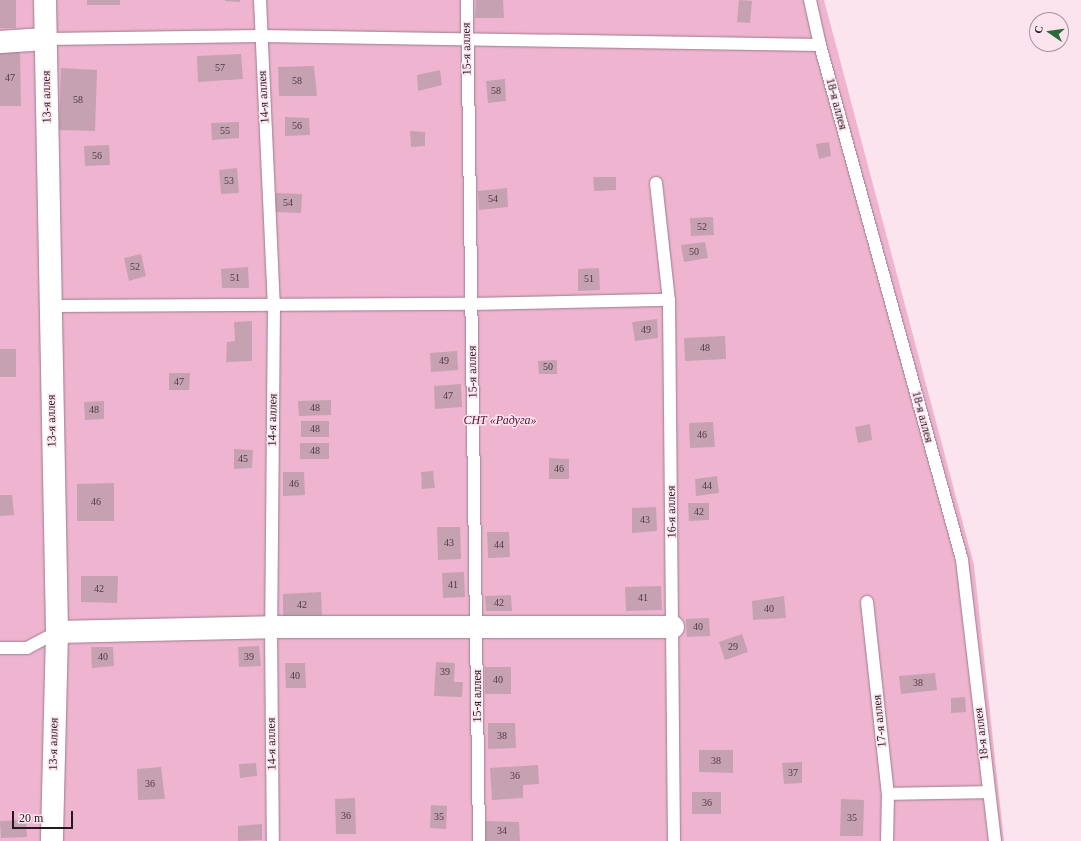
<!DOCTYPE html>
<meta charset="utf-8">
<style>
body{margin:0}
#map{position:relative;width:1081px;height:841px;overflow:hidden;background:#fbe4ee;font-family:"Times New Roman",serif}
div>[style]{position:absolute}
.green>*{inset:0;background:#efb5d0}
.building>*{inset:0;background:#c6a1b2}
.roads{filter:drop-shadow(0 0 1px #9f7b8c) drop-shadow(0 0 1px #9f7b8c)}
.lane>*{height:12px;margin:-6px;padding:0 6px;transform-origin:6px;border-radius:6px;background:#fff}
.street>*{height:22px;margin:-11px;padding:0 11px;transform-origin:11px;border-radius:11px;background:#fff}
span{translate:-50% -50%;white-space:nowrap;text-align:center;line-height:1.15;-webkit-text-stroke:3px #fbe4ee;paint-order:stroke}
.number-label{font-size:10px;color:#4e3a44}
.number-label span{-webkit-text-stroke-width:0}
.street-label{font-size:12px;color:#26181f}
.park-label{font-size:12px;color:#560e39;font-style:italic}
.north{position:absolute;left:1029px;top:12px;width:40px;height:40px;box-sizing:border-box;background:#fbe4ee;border:1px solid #a6929b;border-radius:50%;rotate:283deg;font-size:11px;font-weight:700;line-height:16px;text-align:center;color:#26181f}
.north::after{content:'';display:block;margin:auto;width:14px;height:18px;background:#276b36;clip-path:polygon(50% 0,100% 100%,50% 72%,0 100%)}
.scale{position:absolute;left:12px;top:811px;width:61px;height:18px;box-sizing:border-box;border:2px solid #26181f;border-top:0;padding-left:5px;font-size:12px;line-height:14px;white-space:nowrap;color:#26181f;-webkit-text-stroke:3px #fbe4ee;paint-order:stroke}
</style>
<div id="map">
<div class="green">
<i style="clip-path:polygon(0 0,824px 0,974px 565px,1004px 841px,0 841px)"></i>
</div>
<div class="building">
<i style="clip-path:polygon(0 0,16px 0,16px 28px,0 28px)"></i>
<i style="clip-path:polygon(87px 0,120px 0,120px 5px,87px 5px)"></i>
<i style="clip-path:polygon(225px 0,240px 0,240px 2px,225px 1px)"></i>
<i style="clip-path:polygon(476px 0,503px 0,504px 18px,475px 18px)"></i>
<i style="clip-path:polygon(739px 0,752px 1px,750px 23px,737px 22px)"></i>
<i style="clip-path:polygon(20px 50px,21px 106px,0 106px,0 51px)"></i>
<i style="clip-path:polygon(241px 54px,243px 79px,198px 82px,197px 56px)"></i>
<i style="clip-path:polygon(314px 66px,317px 96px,279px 96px,278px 67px)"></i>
<i style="clip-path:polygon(61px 68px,97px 70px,95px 131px,59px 130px)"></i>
<i style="clip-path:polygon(440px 70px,442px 85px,418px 91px,417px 75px)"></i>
<i style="clip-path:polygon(505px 79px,506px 101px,488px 103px,486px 81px)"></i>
<i style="clip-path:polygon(285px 117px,309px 118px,310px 135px,285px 136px)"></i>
<i style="clip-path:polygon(239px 122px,239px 138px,212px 140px,211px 123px)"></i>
<i style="clip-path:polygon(410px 131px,425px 132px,425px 146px,411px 147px)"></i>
<i style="clip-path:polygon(829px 142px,831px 156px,819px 159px,816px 144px)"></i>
<i style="clip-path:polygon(109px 145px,110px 165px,85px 166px,84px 146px)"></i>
<i style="clip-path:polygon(237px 168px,239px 193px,221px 194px,219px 170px)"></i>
<i style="clip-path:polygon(593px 177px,616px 177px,616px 190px,594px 191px)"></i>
<i style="clip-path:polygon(507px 188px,508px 207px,479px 210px,478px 191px)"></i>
<i style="clip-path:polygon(276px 193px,302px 194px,301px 213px,274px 212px)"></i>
<i style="clip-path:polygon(713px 217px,714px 235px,691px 236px,690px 218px)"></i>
<i style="clip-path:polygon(705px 242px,708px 258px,684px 262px,681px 245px)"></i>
<i style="clip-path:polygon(141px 254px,146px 276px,129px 281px,124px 258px)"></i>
<i style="clip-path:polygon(248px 267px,249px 288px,222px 288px,221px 269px)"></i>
<i style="clip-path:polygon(599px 268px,600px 290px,578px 291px,578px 269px)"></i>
<i style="clip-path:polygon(657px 319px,658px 338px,635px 341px,632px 322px)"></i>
<i style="clip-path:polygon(252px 321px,252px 361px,226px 362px,227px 342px,235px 341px,234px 322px)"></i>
<i style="clip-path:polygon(725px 336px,726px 359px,685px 361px,684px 338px)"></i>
<i style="clip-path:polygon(0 349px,16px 349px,16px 377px,0 377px)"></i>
<i style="clip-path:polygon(457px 351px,458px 370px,431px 372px,430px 353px)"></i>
<i style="clip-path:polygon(557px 360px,557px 374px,539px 374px,538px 361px)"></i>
<i style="clip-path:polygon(169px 373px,190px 373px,189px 390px,169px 390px)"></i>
<i style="clip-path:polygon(461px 384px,462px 407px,435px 409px,434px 386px)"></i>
<i style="clip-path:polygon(331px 400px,331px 415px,299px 416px,298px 401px)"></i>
<i style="clip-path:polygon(104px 401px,104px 419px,85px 420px,84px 402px)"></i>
<i style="clip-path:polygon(301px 421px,329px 421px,329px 437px,301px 437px)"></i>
<i style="clip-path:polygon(713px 422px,715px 447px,690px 448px,689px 423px)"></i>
<i style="clip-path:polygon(870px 424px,872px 440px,858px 443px,855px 427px)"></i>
<i style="clip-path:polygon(300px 443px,329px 443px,329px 459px,300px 459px)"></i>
<i style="clip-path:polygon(234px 449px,253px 450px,252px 468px,234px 469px)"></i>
<i style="clip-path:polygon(549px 458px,569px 459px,569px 479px,549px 479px)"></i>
<i style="clip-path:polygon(433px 471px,435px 488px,422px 489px,421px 472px)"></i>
<i style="clip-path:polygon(283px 472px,304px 472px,305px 495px,283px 496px)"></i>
<i style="clip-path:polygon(717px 476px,719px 493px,696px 496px,695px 479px)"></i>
<i style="clip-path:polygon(114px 483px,114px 521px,77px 521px,77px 484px)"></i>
<i style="clip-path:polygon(0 495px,12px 495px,14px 515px,0 516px)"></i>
<i style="clip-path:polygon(688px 503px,709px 503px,709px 520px,689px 521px)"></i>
<i style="clip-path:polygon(656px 507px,657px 531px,632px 533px,632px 508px)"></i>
<i style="clip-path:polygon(437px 527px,460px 527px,461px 559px,438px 560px)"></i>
<i style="clip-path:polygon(487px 532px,509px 532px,510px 557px,488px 558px)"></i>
<i style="clip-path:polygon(464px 572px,465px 597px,443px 598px,442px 573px)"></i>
<i style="clip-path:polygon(81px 576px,118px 576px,117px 603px,81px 602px)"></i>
<i style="clip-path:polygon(661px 586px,662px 610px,626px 611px,625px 587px)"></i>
<i style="clip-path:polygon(321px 592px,322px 616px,283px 620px,283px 594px)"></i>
<i style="clip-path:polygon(511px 595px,512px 611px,486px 611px,485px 596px)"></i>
<i style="clip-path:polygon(784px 596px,786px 618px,753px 620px,752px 601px)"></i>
<i style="clip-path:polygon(709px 618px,710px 636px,687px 637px,686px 619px)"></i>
<i style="clip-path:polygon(742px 634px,748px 652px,725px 660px,719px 642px)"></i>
<i style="clip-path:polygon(259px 646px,261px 666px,239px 667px,238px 647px)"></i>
<i style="clip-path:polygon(91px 647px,113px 647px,114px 666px,92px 668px)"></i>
<i style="clip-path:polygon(436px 662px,455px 663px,454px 682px,463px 682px,462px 697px,434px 696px)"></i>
<i style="clip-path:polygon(285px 663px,305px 663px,306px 688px,286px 688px)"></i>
<i style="clip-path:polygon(485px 667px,511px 667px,511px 694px,485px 694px)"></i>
<i style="clip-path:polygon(935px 673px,937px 690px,901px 694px,899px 676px)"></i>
<i style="clip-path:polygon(965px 697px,966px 712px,951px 713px,951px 698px)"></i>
<i style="clip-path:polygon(488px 723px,515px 723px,516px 748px,488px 749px)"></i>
<i style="clip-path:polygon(699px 750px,733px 750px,733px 773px,699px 772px)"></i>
<i style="clip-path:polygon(802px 762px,802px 783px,784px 784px,782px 763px)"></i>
<i style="clip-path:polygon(256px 763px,257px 776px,240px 778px,239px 764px)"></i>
<i style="clip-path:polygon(538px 765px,539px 784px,523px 785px,523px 798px,492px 800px,490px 768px)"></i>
<i style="clip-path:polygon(161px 767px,165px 799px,138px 800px,137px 769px)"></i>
<i style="clip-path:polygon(692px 792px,721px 792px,721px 814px,692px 814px)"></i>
<i style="clip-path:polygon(355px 798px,356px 834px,336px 834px,335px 799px)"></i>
<i style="clip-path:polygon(841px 799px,864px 800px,863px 836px,840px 836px)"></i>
<i style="clip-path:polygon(431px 805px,447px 806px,446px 829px,430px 828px)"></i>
<i style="clip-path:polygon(26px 820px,27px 837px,1px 838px,0 821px)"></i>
<i style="clip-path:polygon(484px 821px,519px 822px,520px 841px,485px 841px)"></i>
<i style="clip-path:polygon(262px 824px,262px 840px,238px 841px,238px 826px)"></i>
</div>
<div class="roads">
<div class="lane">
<i style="left:260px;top:0;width:304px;rotate:87.4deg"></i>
<i style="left:274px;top:304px;width:323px;rotate:90.5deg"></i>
<i style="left:271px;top:627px;width:214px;rotate:89.5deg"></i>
<i style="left:467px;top:0;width:841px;rotate:89.18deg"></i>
<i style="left:810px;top:0;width:46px;rotate:77.5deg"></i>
<i style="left:820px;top:45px;width:534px;rotate:74.58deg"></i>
<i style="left:962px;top:560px;width:283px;rotate:83.3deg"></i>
<i style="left:46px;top:39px;width:215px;rotate:-0.8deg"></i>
<i style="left:261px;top:36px;width:559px;rotate:0.92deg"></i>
<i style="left:656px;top:183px;width:118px;rotate:83.7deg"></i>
<i style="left:669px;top:300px;width:541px;rotate:89.47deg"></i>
<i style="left:50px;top:306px;width:421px;rotate:-0.3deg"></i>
<i style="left:471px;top:304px;width:198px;rotate:-1.2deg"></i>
<i style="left:867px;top:602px;width:193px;rotate:83.8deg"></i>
<i style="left:888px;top:794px;width:47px;rotate:91.2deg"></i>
<i style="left:0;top:648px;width:27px"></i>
<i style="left:27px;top:648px;width:34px;rotate:-28deg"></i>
<i style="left:888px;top:794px;width:101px;rotate:-1.1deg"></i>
</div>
<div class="street">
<i style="left:45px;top:0;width:632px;rotate:88.91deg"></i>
<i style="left:57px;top:632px;width:209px;rotate:91.4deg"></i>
<i style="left:0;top:42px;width:46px;rotate:-3.7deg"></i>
<i style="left:57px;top:632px;width:214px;rotate:-1.3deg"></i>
<i style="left:271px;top:627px;width:402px"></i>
</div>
</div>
<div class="number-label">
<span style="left:220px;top:68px">57</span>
<span style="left:10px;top:78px">47</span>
<span style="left:297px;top:81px">58</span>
<span style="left:496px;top:91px">58</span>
<span style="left:78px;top:100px">58</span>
<span style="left:297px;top:126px">56</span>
<span style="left:225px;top:131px">55</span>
<span style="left:97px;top:156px">56</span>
<span style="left:229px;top:181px">53</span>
<span style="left:493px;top:199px">54</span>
<span style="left:288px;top:203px">54</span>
<span style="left:702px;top:227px">52</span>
<span style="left:694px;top:252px">50</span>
<span style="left:135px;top:267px">52</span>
<span style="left:235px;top:278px">51</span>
<span style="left:589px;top:279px">51</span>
<span style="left:646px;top:330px">49</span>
<span style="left:705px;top:348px">48</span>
<span style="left:444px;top:361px">49</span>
<span style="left:548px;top:367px">50</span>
<span style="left:179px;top:382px">47</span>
<span style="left:448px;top:396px">47</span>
<span style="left:315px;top:408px">48</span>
<span style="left:94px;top:410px">48</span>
<span style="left:315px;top:429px">48</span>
<span style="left:702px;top:435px">46</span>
<span style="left:315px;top:451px">48</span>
<span style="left:243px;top:459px">45</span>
<span style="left:559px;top:469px">46</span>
<span style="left:294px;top:484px">46</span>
<span style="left:707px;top:486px">44</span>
<span style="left:96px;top:502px">46</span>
<span style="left:699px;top:512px">42</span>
<span style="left:645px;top:520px">43</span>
<span style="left:449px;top:543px">43</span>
<span style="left:499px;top:545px">44</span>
<span style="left:453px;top:585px">41</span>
<span style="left:99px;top:589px">42</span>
<span style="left:643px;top:598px">41</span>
<span style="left:499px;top:603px">42</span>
<span style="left:302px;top:605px">42</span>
<span style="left:769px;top:609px">40</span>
<span style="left:698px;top:627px">40</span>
<span style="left:733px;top:647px">29</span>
<span style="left:103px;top:657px">40</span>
<span style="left:249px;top:657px">39</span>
<span style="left:445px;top:672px">39</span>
<span style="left:295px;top:676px">40</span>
<span style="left:498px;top:680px">40</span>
<span style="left:918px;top:683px">38</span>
<span style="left:502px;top:736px">38</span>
<span style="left:716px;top:761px">38</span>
<span style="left:793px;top:773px">37</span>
<span style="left:515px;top:776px">36</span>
<span style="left:150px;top:784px">36</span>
<span style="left:707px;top:803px">36</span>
<span style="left:346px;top:816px">36</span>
<span style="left:439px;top:817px">35</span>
<span style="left:852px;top:818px">35</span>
<span style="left:502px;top:831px">34</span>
</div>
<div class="street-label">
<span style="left:467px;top:49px;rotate:-91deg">15-я аллея</span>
<span style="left:47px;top:97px;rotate:-91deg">13-я аллея</span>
<span style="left:264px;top:97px;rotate:-93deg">14-я аллея</span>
<span style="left:836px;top:104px;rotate:75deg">18-я аллея</span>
<span style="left:473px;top:372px;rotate:-91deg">15-я аллея</span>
<span style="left:922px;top:417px;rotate:75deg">18-я аллея</span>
<span style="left:273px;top:420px;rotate:-89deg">14-я аллея</span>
<span style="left:52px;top:421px;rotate:-91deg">13-я аллея</span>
<span style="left:672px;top:512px;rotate:-91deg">16-я аллея</span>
<span style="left:478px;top:696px;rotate:-90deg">15-я аллея</span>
<span style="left:880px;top:721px;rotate:-96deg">17-я аллея</span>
<span style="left:982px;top:734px;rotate:-97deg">18-я аллея</span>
<span style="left:54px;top:744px;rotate:-89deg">13-я аллея</span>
<span style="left:272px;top:744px;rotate:-91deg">14-я аллея</span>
</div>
<div class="park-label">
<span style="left:500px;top:421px">СНТ «Радуга»</span>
</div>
<div class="north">С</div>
<div class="scale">20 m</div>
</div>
